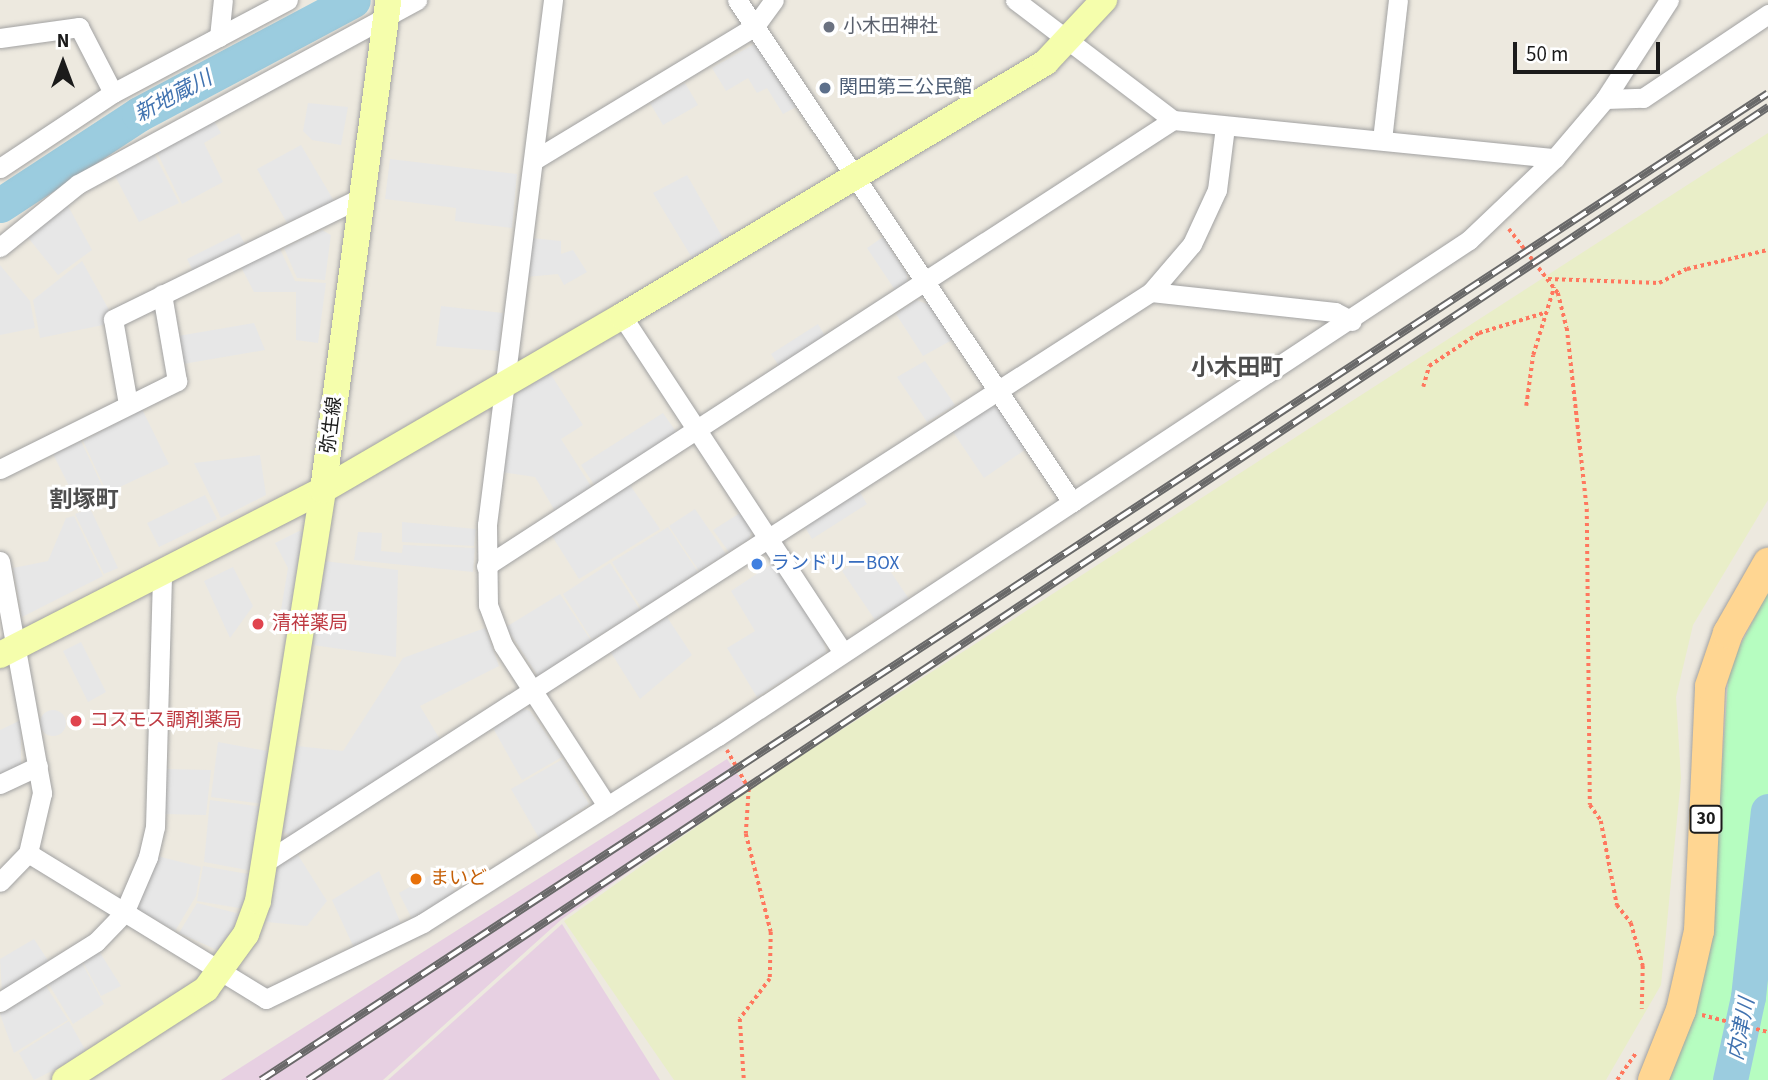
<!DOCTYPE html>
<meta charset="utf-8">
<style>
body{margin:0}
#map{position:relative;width:1768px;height:1080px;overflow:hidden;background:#ede9df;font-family:"Source Sans 3","Noto Sans JP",sans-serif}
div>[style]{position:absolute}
.industrial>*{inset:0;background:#e7d0e2}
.farmland>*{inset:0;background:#e9eec8}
.park>*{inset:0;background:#b6fdc0}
.parking>*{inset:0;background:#e7e7e7}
.round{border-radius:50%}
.river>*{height:35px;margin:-17.5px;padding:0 17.5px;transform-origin:17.5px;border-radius:17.5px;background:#9bccdf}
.path>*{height:3.5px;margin-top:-1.75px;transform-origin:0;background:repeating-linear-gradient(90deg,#ff775e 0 3.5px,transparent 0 7px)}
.roads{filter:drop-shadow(0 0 2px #a2a2a2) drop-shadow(0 0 2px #a2a2a2)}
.street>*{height:19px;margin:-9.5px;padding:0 9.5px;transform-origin:9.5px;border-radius:9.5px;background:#fff}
.secondary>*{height:26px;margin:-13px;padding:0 13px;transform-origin:13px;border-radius:13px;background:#f5feac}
.primary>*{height:30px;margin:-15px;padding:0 15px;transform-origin:15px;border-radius:15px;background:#ffd692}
.rail>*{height:8px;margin-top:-4px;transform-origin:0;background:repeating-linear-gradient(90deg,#fff 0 16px,#696969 0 32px);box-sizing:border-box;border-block:2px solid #696969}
.dots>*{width:19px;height:19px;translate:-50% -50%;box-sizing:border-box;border:4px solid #fff;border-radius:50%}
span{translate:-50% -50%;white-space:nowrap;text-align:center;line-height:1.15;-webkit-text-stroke:6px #fff;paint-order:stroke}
.shield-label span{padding:2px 5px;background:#fff;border:2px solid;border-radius:5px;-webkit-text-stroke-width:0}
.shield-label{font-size:18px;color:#1b1b1b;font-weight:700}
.worship-label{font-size:19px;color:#5b616d}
.left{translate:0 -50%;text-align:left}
.service-label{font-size:19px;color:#4e5e75}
.street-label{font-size:19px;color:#1b1b1b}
.shop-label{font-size:19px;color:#366cbe}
.health-label{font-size:19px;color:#be3a42}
.food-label{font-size:19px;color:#c56008}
.water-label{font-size:21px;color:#4273b0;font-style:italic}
.quarter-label{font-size:23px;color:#4e4e4e;font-weight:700}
.north{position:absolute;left:28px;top:28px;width:70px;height:70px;-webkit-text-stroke:5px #fff;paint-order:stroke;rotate:0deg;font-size:19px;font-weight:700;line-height:28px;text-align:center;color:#1b1b1b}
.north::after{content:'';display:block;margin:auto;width:24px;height:32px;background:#1b1b1b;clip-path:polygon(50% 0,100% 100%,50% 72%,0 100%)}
.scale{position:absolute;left:1513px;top:42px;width:147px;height:32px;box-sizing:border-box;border:4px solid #1b1b1b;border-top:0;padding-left:9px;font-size:21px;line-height:24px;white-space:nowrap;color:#1b1b1b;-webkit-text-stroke:5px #fff;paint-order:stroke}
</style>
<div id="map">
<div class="industrial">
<i style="clip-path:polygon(727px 759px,747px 788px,562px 919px,383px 1080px,221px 1080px)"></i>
<i style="clip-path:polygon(562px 924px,660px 1080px,388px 1080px)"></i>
</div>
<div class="farmland">
<i style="clip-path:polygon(1768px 133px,1768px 500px,1693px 625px,1676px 697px,1681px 778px,1661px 985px,1606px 1080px,674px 1080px,564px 921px,745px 792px)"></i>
</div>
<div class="park">
<i style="clip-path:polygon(1768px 592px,1768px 1080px,1657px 1080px,1710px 932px,1729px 667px)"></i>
</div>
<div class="parking">
<i style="clip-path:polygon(756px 43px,798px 106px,783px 114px,767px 88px,757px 93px,748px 78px,726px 91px,712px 68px)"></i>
<i style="clip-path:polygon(685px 83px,698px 105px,663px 125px,650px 103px)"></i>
<i style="clip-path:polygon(308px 103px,348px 107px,341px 145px,312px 140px,303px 131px)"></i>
<i style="clip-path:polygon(213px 119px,221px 133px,204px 143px,223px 182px,182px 204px,156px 150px)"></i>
<i style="clip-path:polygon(301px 145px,334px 201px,287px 223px,257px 169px)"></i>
<i style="clip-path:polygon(153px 151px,179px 203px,139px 222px,113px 172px)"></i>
<i style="clip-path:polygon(390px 159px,517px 174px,512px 228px,455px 221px,456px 208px,385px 199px)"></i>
<i style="clip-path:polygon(687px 175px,724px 240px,692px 258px,653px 193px)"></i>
<i style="clip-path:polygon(67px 204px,92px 250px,58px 275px,26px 235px)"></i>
<i style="clip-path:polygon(322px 230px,331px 235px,325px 280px,297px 278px,284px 248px)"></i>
<i style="clip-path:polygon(239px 233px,245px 244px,193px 271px,187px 259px)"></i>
<i style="clip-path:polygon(883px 237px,907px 274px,907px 283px,895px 290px,867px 248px)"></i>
<i style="clip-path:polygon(531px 238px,561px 241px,561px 254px,573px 250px,587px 272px,564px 285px,558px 274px,526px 277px)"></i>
<i style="clip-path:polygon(279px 247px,295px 281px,326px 283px,318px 343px,296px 340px,296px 292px,254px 292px,241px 267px)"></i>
<i style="clip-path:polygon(82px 261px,109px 310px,103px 325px,40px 338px,33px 300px)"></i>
<i style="clip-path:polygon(0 265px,30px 301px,35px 328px,0 335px)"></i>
<i style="clip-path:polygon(916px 300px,930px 305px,952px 340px,923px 356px,896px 314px)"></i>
<i style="clip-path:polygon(441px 306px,503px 313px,499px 351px,436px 346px)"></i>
<i style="clip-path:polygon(254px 323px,265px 350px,183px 364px,178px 336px)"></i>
<i style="clip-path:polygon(818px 324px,825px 336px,779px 366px,771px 354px)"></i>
<i style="clip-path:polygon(925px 361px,955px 405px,927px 422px,897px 377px)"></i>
<i style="clip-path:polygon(550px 373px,583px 425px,561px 439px,592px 488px,555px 511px,535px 477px,502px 472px,511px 394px)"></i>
<i style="clip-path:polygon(989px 405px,997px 407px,1026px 449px,984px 478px,951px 429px)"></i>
<i style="clip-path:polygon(142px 409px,169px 464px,107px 493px,83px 441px)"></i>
<i style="clip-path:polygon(663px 413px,677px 433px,595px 486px,581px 465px)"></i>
<i style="clip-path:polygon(81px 441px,106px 494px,80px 508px,53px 454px)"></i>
<i style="clip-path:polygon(260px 455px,266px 495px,221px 518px,194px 463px)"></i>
<i style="clip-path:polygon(630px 485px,660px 529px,579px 579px,552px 536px)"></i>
<i style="clip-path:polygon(858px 489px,867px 504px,812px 539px,803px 524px)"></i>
<i style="clip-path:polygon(205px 495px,217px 519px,159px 547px,147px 523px)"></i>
<i style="clip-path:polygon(90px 508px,118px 568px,104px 574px,75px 514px)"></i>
<i style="clip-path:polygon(695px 509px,726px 554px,699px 571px,669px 526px)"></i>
<i style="clip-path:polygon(740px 513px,752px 530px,749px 539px,729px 552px,713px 530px)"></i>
<i style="clip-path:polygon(74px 516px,103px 576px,22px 617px,13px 568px,48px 561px,66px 518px)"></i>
<i style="clip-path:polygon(402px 522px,476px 529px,474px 546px,402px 542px)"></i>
<i style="clip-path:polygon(668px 527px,698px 572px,642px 609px,612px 562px)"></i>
<i style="clip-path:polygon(299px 531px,306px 533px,295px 612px,281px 610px,288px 568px,275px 543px)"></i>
<i style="clip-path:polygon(358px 532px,382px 533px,381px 551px,402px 553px,403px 545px,475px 548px,473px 572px,354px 560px)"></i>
<i style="clip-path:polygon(876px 550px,909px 599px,875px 620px,842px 571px)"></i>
<i style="clip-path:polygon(324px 561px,398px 570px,396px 657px,313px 645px)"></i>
<i style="clip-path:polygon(610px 563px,640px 610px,592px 640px,563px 594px)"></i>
<i style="clip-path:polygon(773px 563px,823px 637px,826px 653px,757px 697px,727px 648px,755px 631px,731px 591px)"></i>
<i style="clip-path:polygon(233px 567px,253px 606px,230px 638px,204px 581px)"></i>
<i style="clip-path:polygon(560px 594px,592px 642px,538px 676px,506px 627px)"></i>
<i style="clip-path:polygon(667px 617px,692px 655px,640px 699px,610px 651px)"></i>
<i style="clip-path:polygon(485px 628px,499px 666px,420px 706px,441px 741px,290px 836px,283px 831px,297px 746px,343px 751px,403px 658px)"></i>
<i style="clip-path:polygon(81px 642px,106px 692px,88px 702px,63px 651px)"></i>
<i style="clip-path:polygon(522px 708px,530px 711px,562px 757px,522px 780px,493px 728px)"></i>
<i class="round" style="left:40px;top:710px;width:26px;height:26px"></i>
<i style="clip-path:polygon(21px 720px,21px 765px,0 776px,0 730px)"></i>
<i style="clip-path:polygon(218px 742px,273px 752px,264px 804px,211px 797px)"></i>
<i style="clip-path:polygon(563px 759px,589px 804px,539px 838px,511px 789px)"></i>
<i style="clip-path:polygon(166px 769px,211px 770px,206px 815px,165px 814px)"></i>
<i style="clip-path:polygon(210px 800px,264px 807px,253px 871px,204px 862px)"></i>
<i style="clip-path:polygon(298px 855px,327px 901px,307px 926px,267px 922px,277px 866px)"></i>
<i style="clip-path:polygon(157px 856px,201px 867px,196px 896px,175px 931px,134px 907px)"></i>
<i style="clip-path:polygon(203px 866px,253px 875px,245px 909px,197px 901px)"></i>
<i style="clip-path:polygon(441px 869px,456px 894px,412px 919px,399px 893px)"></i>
<i style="clip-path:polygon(379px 871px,401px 924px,354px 948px,332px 900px)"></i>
<i style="clip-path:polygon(197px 903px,244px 915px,224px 953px,179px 933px)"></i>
<i style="clip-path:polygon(34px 939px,49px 962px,2px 991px,0 959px)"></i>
<i style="clip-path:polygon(99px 951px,121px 986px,101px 996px,83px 962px)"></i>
<i style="clip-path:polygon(82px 963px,104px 1004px,73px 1024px,48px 983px)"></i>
<i style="clip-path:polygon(46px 986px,68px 1020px,14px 1053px,0 1014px)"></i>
<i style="clip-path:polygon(69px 1021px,87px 1053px,34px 1080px,19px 1053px)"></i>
</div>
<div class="river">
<i style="left:0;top:205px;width:166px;rotate:-33.2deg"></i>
<i style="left:139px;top:114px;width:242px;rotate:-28deg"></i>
<i style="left:1730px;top:1080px;width:85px;rotate:-77.8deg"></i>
<i style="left:1748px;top:997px;width:187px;rotate:-83.9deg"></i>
</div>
<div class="path">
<i style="left:1509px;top:229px;width:81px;rotate:52.6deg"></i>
<i style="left:1558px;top:293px;width:36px;rotate:76deg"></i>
<i style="left:1567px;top:328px;width:182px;rotate:83.7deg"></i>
<i style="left:1587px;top:509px;width:296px;rotate:89.4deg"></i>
<i style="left:1590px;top:805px;width:19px;rotate:55deg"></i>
<i style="left:1601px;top:821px;width:86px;rotate:79.2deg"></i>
<i style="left:1617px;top:905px;width:23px;rotate:52deg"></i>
<i style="left:1631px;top:923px;width:45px;rotate:74.4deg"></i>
<i style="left:1643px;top:966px;width:43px;rotate:91.3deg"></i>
<i style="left:1548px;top:279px;width:111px;rotate:2.1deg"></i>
<i style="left:1659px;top:283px;width:31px;rotate:-27deg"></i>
<i style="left:1687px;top:269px;width:83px;rotate:-13.2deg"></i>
<i style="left:1423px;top:387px;width:22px;rotate:-74deg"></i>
<i style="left:1429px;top:366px;width:60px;rotate:-33.4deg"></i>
<i style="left:1479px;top:333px;width:68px;rotate:-17.1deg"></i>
<i style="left:1526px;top:406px;width:51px;rotate:-82.2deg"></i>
<i style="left:1533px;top:355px;width:71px;rotate:-72.8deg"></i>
<i style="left:727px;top:750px;width:45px;rotate:60.6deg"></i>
<i style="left:749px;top:789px;width:45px;rotate:93.8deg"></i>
<i style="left:746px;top:834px;width:101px;rotate:75.7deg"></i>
<i style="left:771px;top:932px;width:47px;rotate:91.2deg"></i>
<i style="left:770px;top:979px;width:50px;rotate:126.9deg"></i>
<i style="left:740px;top:1019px;width:61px;rotate:86.2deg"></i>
<i style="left:1702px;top:1015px;width:68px;rotate:14.4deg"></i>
<i style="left:1617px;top:1080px;width:33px;rotate:-55deg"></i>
</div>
<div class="roads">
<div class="street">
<i style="left:553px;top:0;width:529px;rotate:97.17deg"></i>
<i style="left:487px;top:525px;width:80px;rotate:89.3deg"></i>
<i style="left:488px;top:605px;width:43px;rotate:69.4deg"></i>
<i style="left:503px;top:645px;width:192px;rotate:57.1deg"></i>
<i style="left:737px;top:0;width:604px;rotate:56.28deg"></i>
<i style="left:1015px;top:0;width:198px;rotate:37.2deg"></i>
<i style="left:1173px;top:120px;width:384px;rotate:5.7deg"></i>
<i style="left:219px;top:37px;width:37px;rotate:-84deg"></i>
<i style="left:0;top:38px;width:80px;rotate:-7.9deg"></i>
<i style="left:79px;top:27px;width:74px;rotate:62.7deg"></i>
<i style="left:1605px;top:99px;width:38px;rotate:-2deg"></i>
<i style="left:1643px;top:98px;width:151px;rotate:-33.9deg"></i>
<i style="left:1382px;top:140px;width:141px;rotate:-83.5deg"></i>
<i style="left:534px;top:160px;width:258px;rotate:-31.2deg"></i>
<i style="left:755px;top:26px;width:32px;rotate:-54deg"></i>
<i style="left:0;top:168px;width:136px;rotate:-33.6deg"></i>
<i style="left:113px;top:93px;width:198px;rotate:-28deg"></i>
<i style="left:0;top:247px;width:100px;rotate:-38.9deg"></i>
<i style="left:78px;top:184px;width:386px;rotate:-28.5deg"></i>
<i style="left:1151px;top:292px;width:185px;rotate:6.2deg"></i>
<i style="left:1335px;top:312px;width:19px;rotate:28deg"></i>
<i style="left:622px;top:316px;width:402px;rotate:56.7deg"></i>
<i style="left:128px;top:404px;width:86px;rotate:-100deg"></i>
<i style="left:113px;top:319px;width:275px;rotate:-26.1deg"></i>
<i style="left:0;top:469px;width:198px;rotate:-26.4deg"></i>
<i style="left:177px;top:381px;width:88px;rotate:-99.8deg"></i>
<i style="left:0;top:561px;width:236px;rotate:79.7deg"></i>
<i style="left:42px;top:793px;width:62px;rotate:103.1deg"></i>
<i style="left:28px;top:853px;width:40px;rotate:134deg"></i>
<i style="left:486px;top:566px;width:819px;rotate:-32.99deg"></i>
<i style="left:0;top:784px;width:42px;rotate:-25.3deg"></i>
<i style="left:28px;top:853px;width:279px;rotate:31.5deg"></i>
<i style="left:266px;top:999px;width:174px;rotate:-25.8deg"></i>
<i style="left:423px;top:923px;width:349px;rotate:-32.4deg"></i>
<i style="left:718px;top:736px;width:900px;rotate:-33.44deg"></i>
<i style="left:1469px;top:240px;width:119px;rotate:-43.6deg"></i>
<i style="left:1555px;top:158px;width:77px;rotate:-49.7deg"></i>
<i style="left:1605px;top:99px;width:118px;rotate:-57.1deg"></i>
<i style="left:267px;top:861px;width:1051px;rotate:-32.77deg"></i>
<i style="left:1151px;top:292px;width:63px;rotate:-49.5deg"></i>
<i style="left:1192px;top:244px;width:60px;rotate:-65.2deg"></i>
<i style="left:1217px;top:190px;width:64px;rotate:-82.8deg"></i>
<i style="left:0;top:1002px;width:113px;rotate:-32deg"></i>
<i style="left:96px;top:942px;width:40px;rotate:-46deg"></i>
<i style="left:124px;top:913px;width:61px;rotate:-66.8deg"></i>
<i style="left:148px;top:857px;width:31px;rotate:-77deg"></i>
<i style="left:155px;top:827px;width:254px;rotate:-88.4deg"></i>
</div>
<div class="secondary">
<i style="left:0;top:655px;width:363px;rotate:-27.1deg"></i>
<i style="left:323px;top:490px;width:346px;rotate:-30.2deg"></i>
<i style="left:622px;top:316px;width:494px;rotate:-30.9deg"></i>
<i style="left:1046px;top:62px;width:85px;rotate:-46.9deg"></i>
<i style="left:65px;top:1080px;width:168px;rotate:-32.8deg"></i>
<i style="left:206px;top:989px;width:68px;rotate:-54deg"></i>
<i style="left:246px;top:934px;width:35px;rotate:-70deg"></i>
<i style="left:258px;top:901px;width:416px;rotate:-81deg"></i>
<i style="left:323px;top:490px;width:494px;rotate:-82.4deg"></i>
</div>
<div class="primary">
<i style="left:1653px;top:1080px;width:75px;rotate:-68.2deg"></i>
<i style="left:1681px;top:1010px;width:81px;rotate:-77.2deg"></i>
<i style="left:1699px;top:931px;width:245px;rotate:-87.4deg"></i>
<i style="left:1710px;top:686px;width:56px;rotate:-71.2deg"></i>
<i style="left:1728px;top:633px;width:81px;rotate:-60.3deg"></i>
</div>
</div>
<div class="rail">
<i style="left:261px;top:1080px;width:1801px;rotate:-33.22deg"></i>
<i style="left:308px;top:1080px;width:1755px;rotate:-33.68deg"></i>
</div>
<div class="dots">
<i style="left:829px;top:27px;background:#6b7280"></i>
<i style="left:825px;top:88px;background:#5c6f8a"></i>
<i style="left:757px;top:564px;background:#3f7fe0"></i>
<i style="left:258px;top:624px;background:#e0444e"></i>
<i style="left:76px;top:721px;background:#e0444e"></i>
<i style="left:416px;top:879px;background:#e8710a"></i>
</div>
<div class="shield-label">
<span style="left:1706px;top:819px">30</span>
</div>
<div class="worship-label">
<span class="left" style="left:843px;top:27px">小木田神社</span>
</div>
<div class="service-label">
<span class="left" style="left:839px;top:88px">関田第三公民館</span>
</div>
<div class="street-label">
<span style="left:332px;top:425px;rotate:-83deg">弥生線</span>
</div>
<div class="shop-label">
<span class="left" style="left:771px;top:564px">ランドリーBOX</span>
</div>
<div class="health-label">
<span class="left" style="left:272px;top:624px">清祥薬局</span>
<span class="left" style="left:90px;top:721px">コスモス調剤薬局</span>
</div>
<div class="food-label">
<span class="left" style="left:430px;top:879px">まいど</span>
</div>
<div class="water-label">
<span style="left:173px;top:96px;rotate:-28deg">新地蔵川</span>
<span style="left:1741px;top:1029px;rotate:-79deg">内津川</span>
</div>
<div class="quarter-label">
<span style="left:1237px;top:368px">小木田町</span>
<span style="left:84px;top:500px">割塚町</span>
</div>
<div class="north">N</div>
<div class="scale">50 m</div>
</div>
